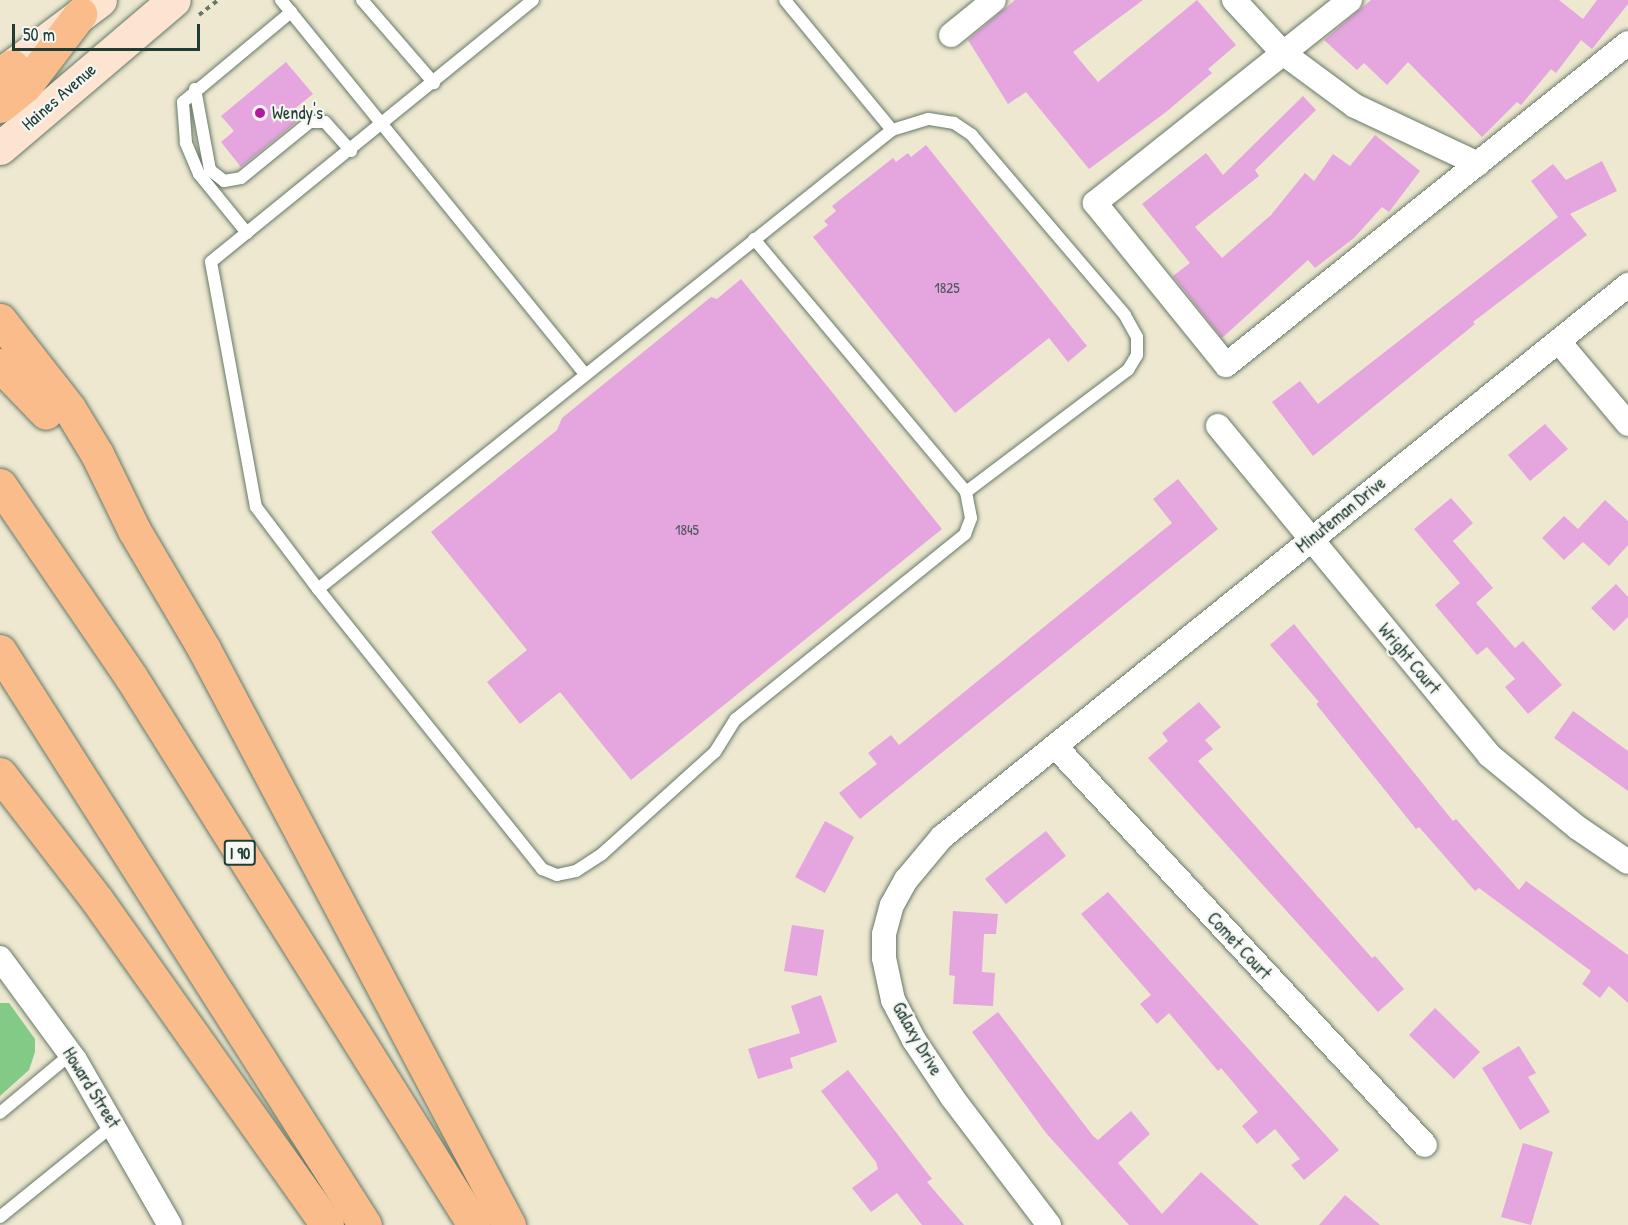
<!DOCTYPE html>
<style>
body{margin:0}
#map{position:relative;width:1628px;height:1225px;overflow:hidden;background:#ede8cf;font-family:"Patrick Hand",sans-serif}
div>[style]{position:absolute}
.green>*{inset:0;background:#82ca85}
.building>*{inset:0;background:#e5a6df}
.path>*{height:4px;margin-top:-2px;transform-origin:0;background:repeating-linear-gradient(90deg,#67796a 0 4.5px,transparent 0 9px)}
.roads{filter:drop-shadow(0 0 2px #67796a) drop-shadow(0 0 2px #67796a)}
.lane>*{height:12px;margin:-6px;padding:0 6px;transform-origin:6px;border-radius:6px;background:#fff}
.street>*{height:24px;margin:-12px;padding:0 12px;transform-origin:12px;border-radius:12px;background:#fff}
.secondary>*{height:33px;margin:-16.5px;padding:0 16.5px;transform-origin:16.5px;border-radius:16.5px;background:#fde4d0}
.highway>*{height:33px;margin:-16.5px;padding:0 16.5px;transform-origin:16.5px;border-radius:16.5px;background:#f9bc8a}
.dots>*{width:16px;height:16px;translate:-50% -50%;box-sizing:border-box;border:3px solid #f6f6f2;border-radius:50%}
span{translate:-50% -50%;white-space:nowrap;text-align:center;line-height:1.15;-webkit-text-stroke:4.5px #f6f6f2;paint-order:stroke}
.number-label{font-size:15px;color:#50575f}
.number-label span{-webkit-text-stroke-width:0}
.shield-label span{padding:2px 4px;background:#f6f6f2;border:2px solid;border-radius:4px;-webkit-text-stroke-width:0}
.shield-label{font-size:16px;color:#1f3d34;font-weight:700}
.street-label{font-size:18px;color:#1f3d34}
.poi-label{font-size:18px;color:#1f3d34}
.left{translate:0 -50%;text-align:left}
.scale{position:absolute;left:12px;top:24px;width:188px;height:27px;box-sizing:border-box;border:3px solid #1f3d34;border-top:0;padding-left:8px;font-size:18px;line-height:21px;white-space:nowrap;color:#1f3d34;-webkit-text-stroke:4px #f6f6f2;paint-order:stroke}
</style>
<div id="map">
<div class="green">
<i style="clip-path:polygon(0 1003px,9px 1003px,35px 1039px,35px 1052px,29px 1070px,0 1096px)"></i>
</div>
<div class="building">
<i style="clip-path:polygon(1015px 0,1143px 0,1073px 52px,1098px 82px,1197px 0,1236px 45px,1208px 69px,1212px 73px,1166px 112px,1089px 169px,1026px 92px,1008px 104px,968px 40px)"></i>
<i style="clip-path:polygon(1371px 0,1559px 0,1583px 19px,1597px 0,1628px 0,1628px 4px,1592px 49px,1581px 40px,1556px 73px,1551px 69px,1521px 105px,1517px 102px,1482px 137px,1408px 62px,1387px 85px,1364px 63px,1357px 70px,1324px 40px)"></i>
<i style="clip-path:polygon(286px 62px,313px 94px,293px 110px,300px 119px,241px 167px,221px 142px,234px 131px,221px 116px)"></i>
<i style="clip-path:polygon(1303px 96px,1316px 110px,1255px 170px,1259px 176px,1195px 227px,1222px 258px,1271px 215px,1305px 173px,1314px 181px,1333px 154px,1350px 166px,1375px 135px,1420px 171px,1389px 212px,1382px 207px,1354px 238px,1315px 268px,1308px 260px,1222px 338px,1173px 276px,1190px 263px,1142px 204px,1206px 153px,1223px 175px)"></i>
<i style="clip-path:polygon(926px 145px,1087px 346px,1068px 362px,1049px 338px,955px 413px,813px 237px,828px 225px,824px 221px,836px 211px,832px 206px,893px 158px,896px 162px,908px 153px,911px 157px)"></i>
<i style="clip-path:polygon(1602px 161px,1617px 191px,1570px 214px,1587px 235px,1473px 322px,1475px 324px,1313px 456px,1272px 402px,1300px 381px,1318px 404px,1558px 217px,1531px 181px,1553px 164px,1566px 180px)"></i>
<i style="clip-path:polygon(741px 279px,942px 529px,631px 780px,560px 692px,520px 724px,487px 682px,527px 650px,431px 532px,557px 430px,562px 418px,711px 297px,717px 299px)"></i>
<i style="clip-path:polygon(1545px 424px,1568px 449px,1530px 481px,1508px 455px)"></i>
<i style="clip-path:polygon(1178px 479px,1218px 529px,860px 819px,839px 793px,877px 764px,868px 753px,891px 735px,899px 745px,1172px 523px,1153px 499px)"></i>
<i style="clip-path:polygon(1451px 498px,1473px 523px,1453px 541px,1493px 588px,1476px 603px,1515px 648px,1523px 641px,1562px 685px,1528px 714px,1505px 687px,1515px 679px,1487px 647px,1477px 655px,1435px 605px,1460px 583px,1414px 529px)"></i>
<i style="clip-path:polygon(1605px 500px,1628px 521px,1628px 545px,1609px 566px,1583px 542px,1564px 560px,1542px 538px,1564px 516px,1578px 529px)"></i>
<i style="clip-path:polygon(1616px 584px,1628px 597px,1628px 617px,1614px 631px,1591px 608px)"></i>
<i style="clip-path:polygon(1294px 624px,1453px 821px,1456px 819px,1519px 890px,1526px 881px,1628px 955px,1628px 1003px,1609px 986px,1600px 998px,1582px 984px,1591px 971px,1479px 888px,1475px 891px,1419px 827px,1416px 829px,1316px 704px,1319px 702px,1270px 645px)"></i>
<i style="clip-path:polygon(1199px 702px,1221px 727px,1205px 740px,1213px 749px,1198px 761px,1372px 958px,1375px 956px,1404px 989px,1378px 1012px,1148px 758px,1168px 741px,1162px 733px)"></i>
<i style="clip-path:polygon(1573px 711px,1628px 751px,1628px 791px,1554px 738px)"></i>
<i style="clip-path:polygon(825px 821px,854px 837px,825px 893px,795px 877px)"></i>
<i style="clip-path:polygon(1046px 831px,1066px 856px,1006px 904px,985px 879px)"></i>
<i style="clip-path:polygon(1108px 892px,1339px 1150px,1304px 1180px,1291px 1165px,1300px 1159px,1275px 1129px,1257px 1144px,1242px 1126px,1258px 1112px,1221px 1068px,1218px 1071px,1169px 1013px,1157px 1024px,1140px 1004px,1151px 995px,1081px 914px)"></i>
<i style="clip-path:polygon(953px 911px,998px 914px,996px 934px,984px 934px,982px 972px,995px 973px,993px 1006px,953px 1004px,955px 976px,949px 975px)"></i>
<i style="clip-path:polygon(792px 925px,824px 930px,817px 976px,784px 971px)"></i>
<i style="clip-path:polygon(821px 995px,837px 1042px,790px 1058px,793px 1068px,758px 1079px,748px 1049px,800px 1033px,791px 1006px)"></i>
<i style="clip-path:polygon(1435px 1008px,1480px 1052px,1454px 1079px,1409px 1035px)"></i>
<i style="clip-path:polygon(998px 1012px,1093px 1136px,1098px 1140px,1131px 1111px,1150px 1134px,1118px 1163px,1162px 1214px,1201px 1172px,1259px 1225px,1129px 1225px,1046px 1133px,972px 1032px)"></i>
<i style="clip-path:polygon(1519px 1046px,1536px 1073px,1528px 1077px,1550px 1112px,1520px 1130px,1482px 1068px)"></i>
<i style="clip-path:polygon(848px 1070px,932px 1179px,927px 1182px,964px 1225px,922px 1225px,897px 1193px,871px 1212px,852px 1188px,878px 1169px,876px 1162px,821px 1091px)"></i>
<i style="clip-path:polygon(1523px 1143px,1553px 1152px,1531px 1225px,1501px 1217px)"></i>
<i style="clip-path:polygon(1345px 1195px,1380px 1225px,1319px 1225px)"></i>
</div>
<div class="path">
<i style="left:199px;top:15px;width:24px;rotate:-38deg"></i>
</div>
<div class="roads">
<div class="lane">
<i style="left:281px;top:0;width:482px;rotate:50.9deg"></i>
<i style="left:362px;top:0;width:110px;rotate:49.1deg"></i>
<i style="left:533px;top:0;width:415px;rotate:140.9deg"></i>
<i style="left:211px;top:262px;width:249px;rotate:79.6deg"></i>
<i style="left:256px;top:507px;width:103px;rotate:52.9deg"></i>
<i style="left:318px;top:589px;width:735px;rotate:-38.65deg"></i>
<i style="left:892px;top:130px;width:168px;rotate:-129.5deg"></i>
<i style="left:195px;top:89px;width:82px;rotate:79.5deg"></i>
<i style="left:210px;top:170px;width:18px;rotate:38deg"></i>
<i style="left:224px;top:181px;width:17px;rotate:-10deg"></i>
<i style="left:241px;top:178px;width:89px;rotate:-39.1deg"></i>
<i style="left:310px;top:122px;width:15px"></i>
<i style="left:325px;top:122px;width:39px;rotate:48deg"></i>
<i style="left:247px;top:233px;width:76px;rotate:-129.1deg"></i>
<i style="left:199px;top:174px;width:34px;rotate:-113deg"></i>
<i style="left:186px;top:143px;width:41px;rotate:-94.2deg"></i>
<i style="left:183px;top:102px;width:141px;rotate:-39.8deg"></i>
<i style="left:754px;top:239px;width:330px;rotate:50deg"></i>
<i style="left:966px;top:492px;width:203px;rotate:-37deg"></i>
<i style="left:1128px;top:370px;width:17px;rotate:-59deg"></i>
<i style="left:1137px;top:355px;width:18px;rotate:-90deg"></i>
<i style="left:1137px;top:337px;width:25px;rotate:-119deg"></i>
<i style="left:1125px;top:315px;width:236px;rotate:-130.4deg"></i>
<i style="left:972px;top:135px;width:22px;rotate:-146deg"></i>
<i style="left:954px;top:123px;width:26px;rotate:-171deg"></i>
<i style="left:928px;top:119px;width:38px;rotate:163deg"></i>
<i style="left:318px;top:589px;width:359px;rotate:51.3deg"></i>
<i style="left:542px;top:869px;width:16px;rotate:22deg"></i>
<i style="left:557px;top:875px;width:19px;rotate:-12deg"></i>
<i style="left:576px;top:871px;width:31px;rotate:-33deg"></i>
<i style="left:602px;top:854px;width:152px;rotate:-42.1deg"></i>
<i style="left:715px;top:752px;width:39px;rotate:-58deg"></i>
<i style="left:736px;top:719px;width:294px;rotate:-38.9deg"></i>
<i style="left:965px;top:534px;width:17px;rotate:-69deg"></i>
<i style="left:971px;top:518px;width:26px;rotate:-101deg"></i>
<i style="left:0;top:1113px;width:92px;rotate:-39.7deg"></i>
<i style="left:0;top:1217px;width:148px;rotate:-39deg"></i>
</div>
<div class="street">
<i style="left:1234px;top:0;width:72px;rotate:47.2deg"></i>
<i style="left:1283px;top:53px;width:89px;rotate:36.4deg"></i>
<i style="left:1355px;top:106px;width:136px;rotate:25.2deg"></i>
<i style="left:1350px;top:0;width:326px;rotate:141.5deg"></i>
<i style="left:1095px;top:203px;width:208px;rotate:51deg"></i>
<i style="left:1226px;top:365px;width:515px;rotate:-38.69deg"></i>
<i style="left:951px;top:35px;width:55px;rotate:-39.1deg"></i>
<i style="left:1559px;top:342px;width:107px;rotate:49.9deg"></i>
<i style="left:1218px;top:426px;width:426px;rotate:50.5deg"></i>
<i style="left:1489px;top:755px;width:115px;rotate:39.4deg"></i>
<i style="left:1578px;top:828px;width:60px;rotate:34.2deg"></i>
<i style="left:1055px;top:746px;width:544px;rotate:47.16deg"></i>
<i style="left:0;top:958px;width:127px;rotate:53.7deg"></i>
<i style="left:75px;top:1060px;width:190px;rotate:60.1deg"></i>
<i style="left:1049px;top:1225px;width:161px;rotate:-127.2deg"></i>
<i style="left:952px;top:1097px;width:69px;rotate:-123.7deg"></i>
<i style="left:914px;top:1040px;width:45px;rotate:-117.7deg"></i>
<i style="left:893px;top:1000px;width:43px;rotate:-102.1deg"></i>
<i style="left:884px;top:958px;width:24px;rotate:-90deg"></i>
<i style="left:884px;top:934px;width:30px;rotate:-75deg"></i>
<i style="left:892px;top:905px;width:29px;rotate:-61deg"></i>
<i style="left:906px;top:880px;width:56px;rotate:-50.1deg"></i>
<i style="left:942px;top:837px;width:881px;rotate:-38.82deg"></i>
</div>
<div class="secondary">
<i style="left:0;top:75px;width:125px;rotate:-36.9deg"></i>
<i style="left:0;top:148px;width:228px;rotate:-40.4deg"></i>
</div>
<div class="highway">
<i style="left:0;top:73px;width:14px;rotate:-30deg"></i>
<i style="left:0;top:106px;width:32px;rotate:-39deg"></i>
<i style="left:25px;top:86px;width:91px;rotate:-52.6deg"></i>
<i style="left:0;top:320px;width:112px;rotate:51.9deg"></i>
<i style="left:69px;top:408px;width:54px;rotate:58.7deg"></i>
<i style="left:97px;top:454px;width:85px;rotate:64deg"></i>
<i style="left:134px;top:530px;width:138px;rotate:59.5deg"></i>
<i style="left:204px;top:649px;width:652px;rotate:62.1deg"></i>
<i style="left:0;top:365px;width:66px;rotate:46.2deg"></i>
<i style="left:0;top:485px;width:232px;rotate:55.7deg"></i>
<i style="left:131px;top:677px;width:646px;rotate:57.96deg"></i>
<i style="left:0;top:651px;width:680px;rotate:57.55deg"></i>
<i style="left:0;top:774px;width:159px;rotate:52.4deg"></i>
<i style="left:97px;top:900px;width:398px;rotate:54.7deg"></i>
</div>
</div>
<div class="dots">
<i style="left:260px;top:113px;background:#b5179e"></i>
</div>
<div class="number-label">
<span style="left:947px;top:288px">1825</span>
<span style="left:687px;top:530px">1845</span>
</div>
<div class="shield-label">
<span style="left:240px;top:853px">I 90</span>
</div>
<div class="street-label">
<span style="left:59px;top:97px;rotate:-41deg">Haines Avenue</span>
<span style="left:1341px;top:515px;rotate:-39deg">Minuteman Drive</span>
<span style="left:1409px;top:659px;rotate:50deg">Wright Court</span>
<span style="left:1239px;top:946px;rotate:47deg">Comet Court</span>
<span style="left:917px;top:1039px;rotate:60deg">Galaxy Drive</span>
<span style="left:91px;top:1088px;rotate:58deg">Howard Street</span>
</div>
<div class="poi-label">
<span class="left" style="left:272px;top:113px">Wendy's</span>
</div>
<div class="scale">50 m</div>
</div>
